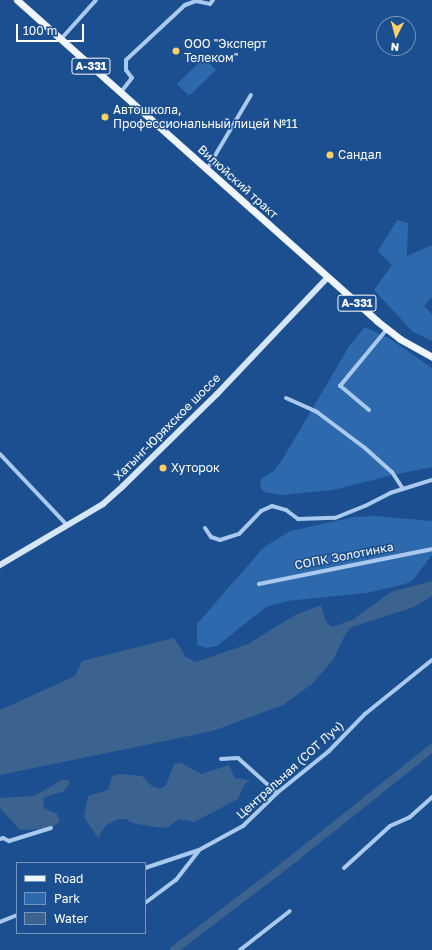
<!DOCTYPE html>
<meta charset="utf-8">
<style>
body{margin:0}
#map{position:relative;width:432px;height:950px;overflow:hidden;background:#1b4f8f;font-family:"Golos Text",sans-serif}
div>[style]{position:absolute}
.green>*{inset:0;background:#2e69ad}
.water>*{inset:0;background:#3c6290}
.river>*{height:8px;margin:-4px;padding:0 4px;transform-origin:4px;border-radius:4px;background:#3c6290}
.street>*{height:4px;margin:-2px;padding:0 2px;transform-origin:2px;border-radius:2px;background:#a9c9ee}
.secondary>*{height:6px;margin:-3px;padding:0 3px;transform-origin:3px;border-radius:3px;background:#d6e6fa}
.primary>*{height:7px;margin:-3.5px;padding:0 3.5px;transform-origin:3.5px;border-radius:3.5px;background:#f0f6ff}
.dots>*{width:11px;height:11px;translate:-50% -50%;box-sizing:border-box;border:2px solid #1b4f8f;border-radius:50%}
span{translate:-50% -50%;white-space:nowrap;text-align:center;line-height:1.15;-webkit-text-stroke:3px #1b4f8f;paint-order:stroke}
.shield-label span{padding:1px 3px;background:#1b4f8f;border:1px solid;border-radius:3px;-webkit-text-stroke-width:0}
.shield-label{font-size:11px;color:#fff;font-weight:700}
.poi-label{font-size:12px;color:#fff}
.left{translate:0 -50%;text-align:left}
.street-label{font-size:12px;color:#fff}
.legend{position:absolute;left:16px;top:862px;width:130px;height:72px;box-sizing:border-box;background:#1b4f8f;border:1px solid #7695bc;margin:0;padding:5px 7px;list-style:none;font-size:12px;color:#fff}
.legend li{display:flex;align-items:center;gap:8px;height:20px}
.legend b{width:20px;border:1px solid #7695bc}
.north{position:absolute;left:376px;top:16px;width:40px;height:40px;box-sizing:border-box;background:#1b4f8f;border:1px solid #7695bc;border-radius:50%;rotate:186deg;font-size:11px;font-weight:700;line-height:16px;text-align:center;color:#fff}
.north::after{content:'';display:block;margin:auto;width:14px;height:18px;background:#ffd166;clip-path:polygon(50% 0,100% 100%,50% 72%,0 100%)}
.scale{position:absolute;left:16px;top:24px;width:68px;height:18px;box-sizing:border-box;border:2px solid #fff;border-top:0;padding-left:5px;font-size:12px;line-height:14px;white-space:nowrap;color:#fff;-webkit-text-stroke:3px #1b4f8f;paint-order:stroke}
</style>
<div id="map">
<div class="green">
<i style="clip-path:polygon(204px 58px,216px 70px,189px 96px,177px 84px)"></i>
<i style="clip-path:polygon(397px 220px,408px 223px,407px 256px,432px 245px,432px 297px,424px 306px,432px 314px,432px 341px,413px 332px,374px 290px,392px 265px,378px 251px)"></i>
<i style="clip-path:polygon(365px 327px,392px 340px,432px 368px,432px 467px,393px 475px,333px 490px,282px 495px,264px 492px,260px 486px,261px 479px,274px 471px,282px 460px,350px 345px)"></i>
<i style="clip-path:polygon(375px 516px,432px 521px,432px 555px,413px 580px,405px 584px,367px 593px,287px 601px,266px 607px,217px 646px,207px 648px,197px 645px,197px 624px,263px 548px,290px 531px,354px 517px)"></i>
</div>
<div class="water">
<i style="clip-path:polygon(432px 581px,432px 596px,414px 607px,352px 627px,345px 635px,333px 660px,312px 684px,283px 705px,213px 731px,0 775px,0 710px,75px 676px,82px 661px,174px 638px,186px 657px,196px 662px,248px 644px,295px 615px,321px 605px,326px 622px,332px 627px,352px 620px,391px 592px)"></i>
<i style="clip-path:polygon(181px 763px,201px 774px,229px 765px,235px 778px,249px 780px,244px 785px,238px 799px,194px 822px,179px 819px,168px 827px,161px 828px,132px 823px,126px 819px,119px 819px,106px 825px,98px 838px,84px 817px,88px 796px,108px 790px,112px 776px,120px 774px,142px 776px,152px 786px,160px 789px,166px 785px,174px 764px)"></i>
<i style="clip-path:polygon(62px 780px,67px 780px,70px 783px,64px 791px,43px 798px,44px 808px,57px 814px,60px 822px,50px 828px,28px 830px,19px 829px,0 808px,0 798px,34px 796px)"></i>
</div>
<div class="river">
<i style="left:174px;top:950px;width:137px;rotate:-37.3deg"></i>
<i style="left:283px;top:867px;width:191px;rotate:-38.6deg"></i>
</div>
<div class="street">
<i style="left:61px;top:39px;width:52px;rotate:-48.1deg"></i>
<i style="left:121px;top:92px;width:18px;rotate:-52deg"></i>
<i style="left:132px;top:78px;width:10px;rotate:-127deg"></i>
<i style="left:126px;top:70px;width:10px;rotate:-90deg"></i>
<i style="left:126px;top:60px;width:81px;rotate:-43deg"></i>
<i style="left:185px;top:5px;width:12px;rotate:-20deg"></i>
<i style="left:196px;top:1px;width:14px;rotate:12deg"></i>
<i style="left:210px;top:4px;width:5px;rotate:-53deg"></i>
<i style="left:207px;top:169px;width:86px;rotate:-59.3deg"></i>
<i style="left:286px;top:398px;width:34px;rotate:24deg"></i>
<i style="left:317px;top:412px;width:60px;rotate:36.9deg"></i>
<i style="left:365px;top:448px;width:36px;rotate:42deg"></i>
<i style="left:392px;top:472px;width:20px;rotate:57deg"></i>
<i style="left:369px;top:410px;width:38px;rotate:-140deg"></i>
<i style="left:340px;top:386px;width:74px;rotate:-50.5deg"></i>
<i style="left:0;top:454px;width:98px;rotate:46.7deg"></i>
<i style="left:205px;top:528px;width:11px;rotate:56deg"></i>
<i style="left:211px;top:537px;width:9px;rotate:18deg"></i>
<i style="left:220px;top:540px;width:20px;rotate:-18deg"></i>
<i style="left:239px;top:534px;width:32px;rotate:-46deg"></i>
<i style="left:261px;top:511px;width:12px;rotate:-24deg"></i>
<i style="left:272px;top:506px;width:15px;rotate:16deg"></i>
<i style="left:286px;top:510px;width:15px;rotate:37deg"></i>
<i style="left:298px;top:519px;width:37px;rotate:-2deg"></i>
<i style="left:335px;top:518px;width:32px;rotate:-22deg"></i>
<i style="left:365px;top:506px;width:28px;rotate:-27deg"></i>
<i style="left:390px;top:493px;width:44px;rotate:-17.2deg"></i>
<i style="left:259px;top:584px;width:177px;rotate:-11.4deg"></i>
<i style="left:221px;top:759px;width:17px;rotate:-3deg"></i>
<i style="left:238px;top:758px;width:52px;rotate:41.9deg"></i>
<i style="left:0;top:839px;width:3px;rotate:-18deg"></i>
<i style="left:3px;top:838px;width:7px;rotate:27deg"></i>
<i style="left:9px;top:841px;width:44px;rotate:-17.2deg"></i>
<i style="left:145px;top:868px;width:57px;rotate:-18.4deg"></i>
<i style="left:199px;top:850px;width:50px;rotate:-28.6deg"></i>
<i style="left:243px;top:826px;width:47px;rotate:-44.1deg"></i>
<i style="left:277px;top:793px;width:67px;rotate:-38.9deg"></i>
<i style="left:329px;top:751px;width:52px;rotate:-45.8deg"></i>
<i style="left:365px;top:714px;width:86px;rotate:-38.9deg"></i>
<i style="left:344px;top:868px;width:62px;rotate:-42.4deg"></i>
<i style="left:390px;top:826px;width:22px;rotate:-24deg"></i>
<i style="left:410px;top:817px;width:30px;rotate:-42deg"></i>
<i style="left:145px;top:903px;width:39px;rotate:-37deg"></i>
<i style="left:176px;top:880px;width:37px;rotate:-52deg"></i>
<i style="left:0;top:922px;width:18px;rotate:-22deg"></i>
<i style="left:240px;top:950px;width:63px;rotate:-38deg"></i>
</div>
<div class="secondary">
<i style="left:0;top:565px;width:120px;rotate:-30.6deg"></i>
<i style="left:103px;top:504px;width:27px;rotate:-42deg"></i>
<i style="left:123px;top:486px;width:132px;rotate:-44.4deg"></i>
<i style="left:217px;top:394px;width:161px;rotate:-46.5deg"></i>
</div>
<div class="primary">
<i style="left:17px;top:0;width:482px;rotate:41.7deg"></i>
<i style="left:377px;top:321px;width:29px;rotate:38deg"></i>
<i style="left:400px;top:339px;width:37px;rotate:29deg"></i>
</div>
<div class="dots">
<i style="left:176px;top:51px;background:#ffd166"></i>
<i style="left:105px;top:117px;background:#ffd166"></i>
<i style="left:330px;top:155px;background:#ffd166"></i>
<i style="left:163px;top:468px;background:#ffd166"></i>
</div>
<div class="shield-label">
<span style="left:91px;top:66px">А-331</span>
<span style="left:357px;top:303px">А-331</span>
</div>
<div class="poi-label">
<span class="left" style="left:184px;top:51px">ООО "Эксперт<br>Телеком"</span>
<span class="left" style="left:113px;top:117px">Автошкола,<br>Профессиональный лицей №11</span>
<span class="left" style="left:338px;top:155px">Сандал</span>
<span class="left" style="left:171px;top:468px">Хуторок</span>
</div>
<div class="street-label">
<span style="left:238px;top:182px;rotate:42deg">Вилюйский тракт</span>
<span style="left:167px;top:427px;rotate:-45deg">Хатынг-Юряхское шоссе</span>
<span style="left:344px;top:556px;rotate:-11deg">СОПК Золотинка</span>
<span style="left:290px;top:770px;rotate:-42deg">Центральная (СОТ Луч)</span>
</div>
<ul class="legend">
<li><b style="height:5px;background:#f0f6ff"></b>Road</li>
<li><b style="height:11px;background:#2e69ad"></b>Park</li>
<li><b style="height:11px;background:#3c6290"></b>Water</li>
</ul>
<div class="north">N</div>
<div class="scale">100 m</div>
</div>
